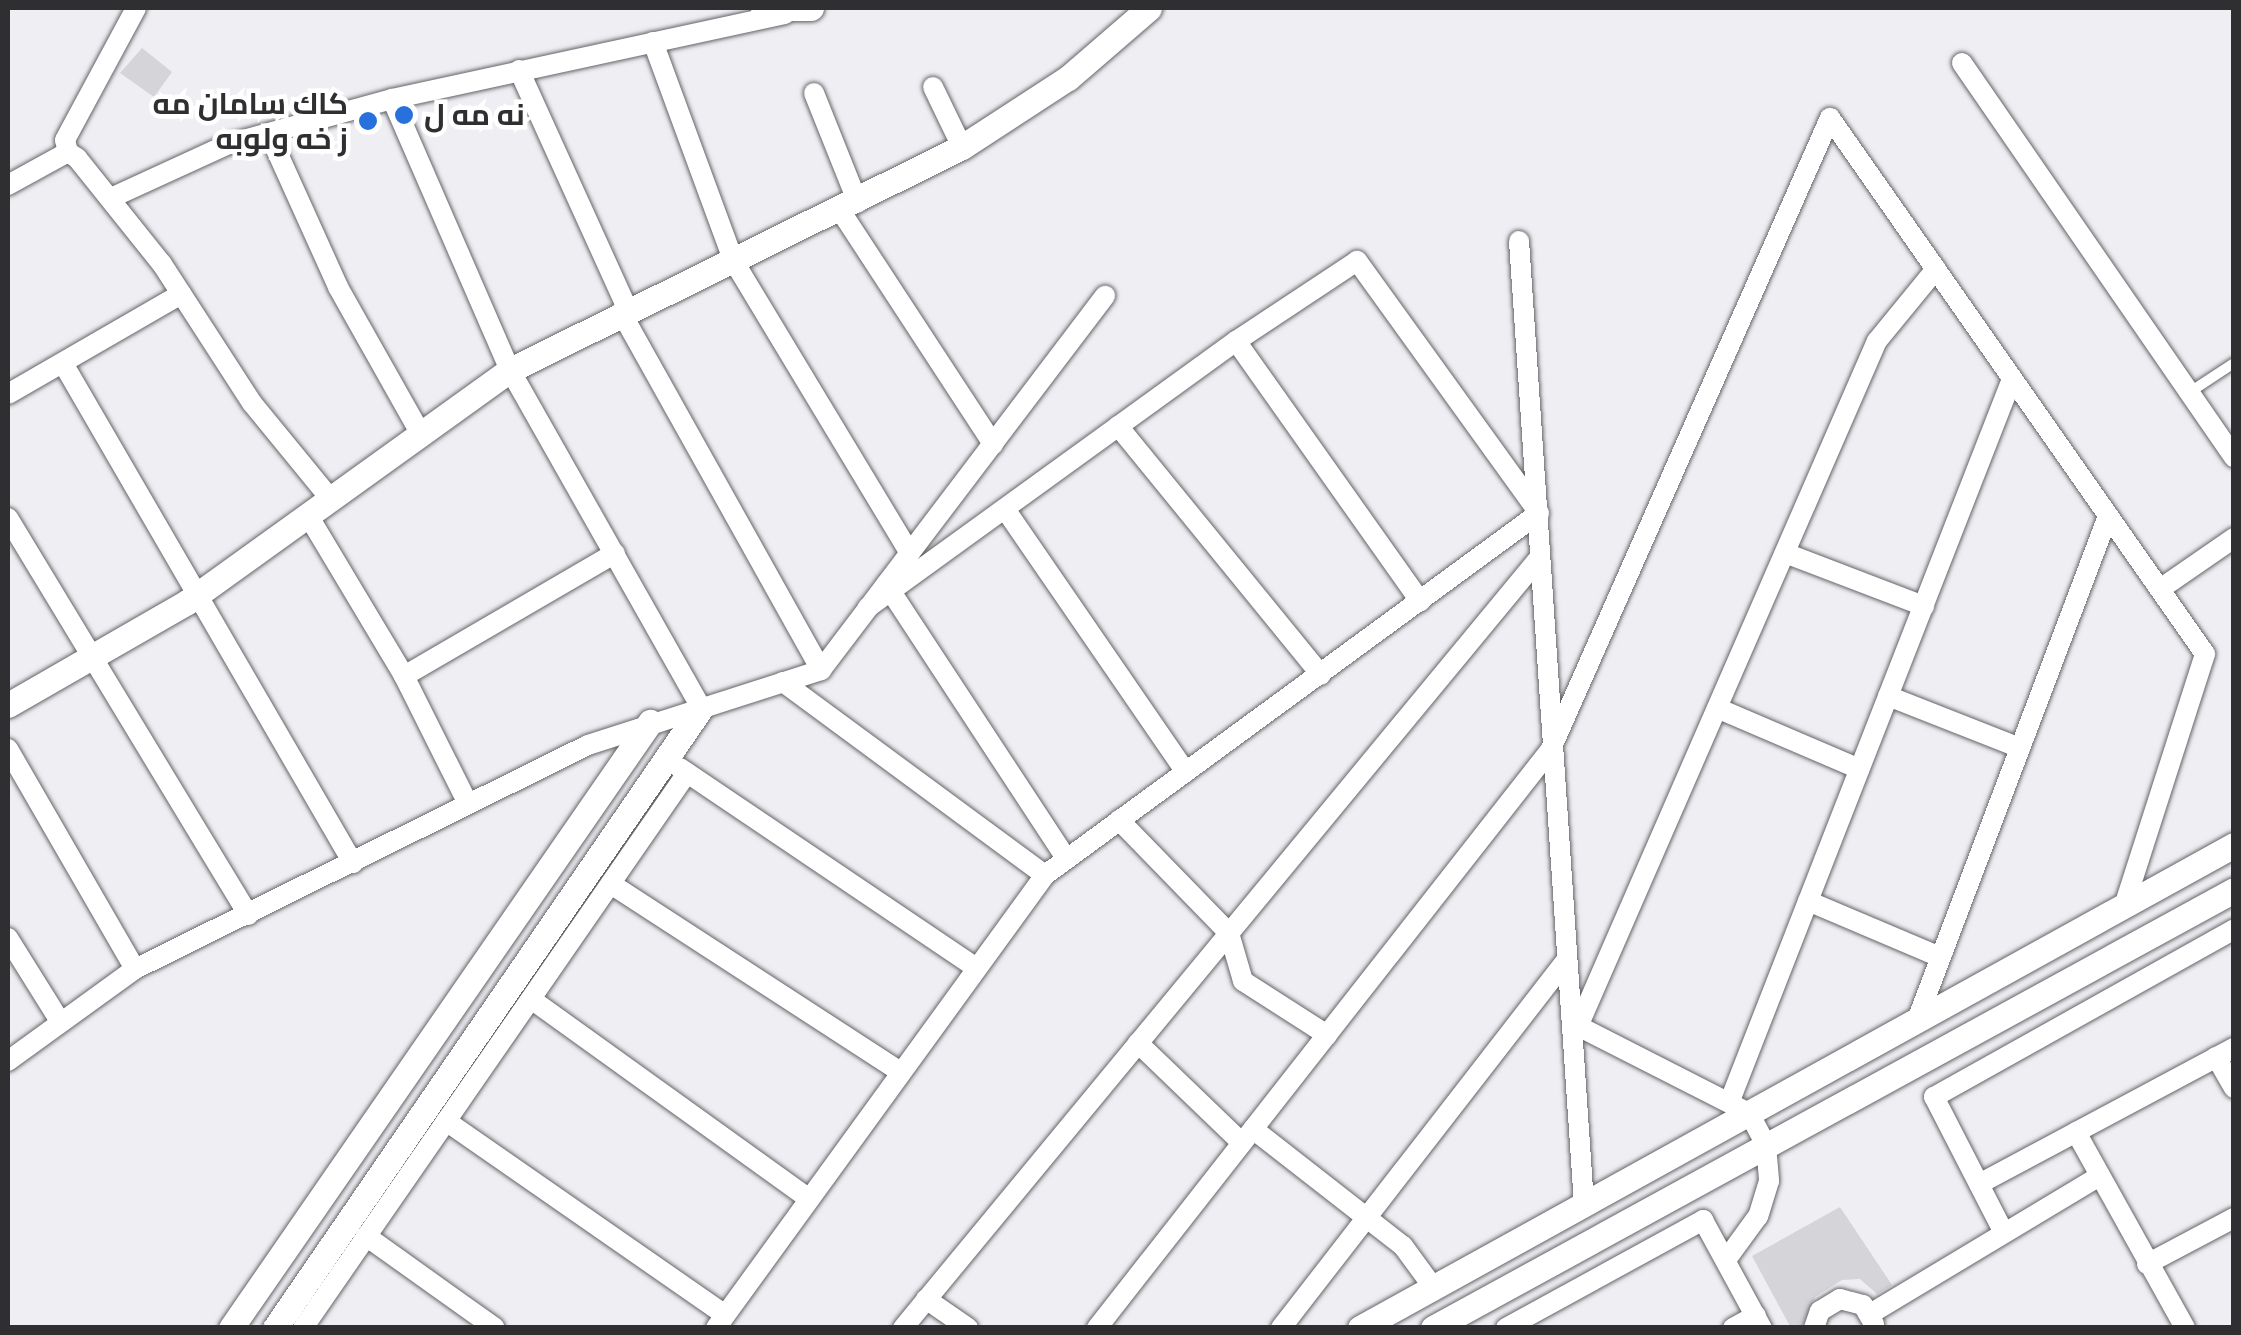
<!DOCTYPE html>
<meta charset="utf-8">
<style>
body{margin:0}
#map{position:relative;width:2241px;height:1335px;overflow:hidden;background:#eeeef3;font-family:Cabin,Cairo,sans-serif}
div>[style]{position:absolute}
.building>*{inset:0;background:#d4d4d9}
.roads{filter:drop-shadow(0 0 2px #646468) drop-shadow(0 0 2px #646468)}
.service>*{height:10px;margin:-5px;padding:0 5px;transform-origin:5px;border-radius:5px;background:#fff}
.minor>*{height:20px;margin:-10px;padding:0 10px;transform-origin:10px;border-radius:10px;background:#fff}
.tertiary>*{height:25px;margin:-12.5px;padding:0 12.5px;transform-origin:12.5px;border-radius:12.5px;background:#fff}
.dots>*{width:28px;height:28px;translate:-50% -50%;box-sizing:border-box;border:5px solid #fff;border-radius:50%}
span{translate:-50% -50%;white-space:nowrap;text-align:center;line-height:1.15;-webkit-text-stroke:9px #fff;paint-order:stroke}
.poi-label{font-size:30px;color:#2f2f31;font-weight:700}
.right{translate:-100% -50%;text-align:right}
.left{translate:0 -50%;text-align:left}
.frame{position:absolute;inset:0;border:10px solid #2f2f31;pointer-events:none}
</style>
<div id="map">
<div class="building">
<i style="clip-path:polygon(142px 48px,172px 72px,154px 97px,120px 73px)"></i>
<i style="clip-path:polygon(1840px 1207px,1892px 1285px,1877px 1294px,1860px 1279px,1842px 1280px,1815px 1297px,1801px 1328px,1791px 1328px,1752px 1256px)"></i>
</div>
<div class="roads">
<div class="service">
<i style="left:2190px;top:392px;width:53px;rotate:-33.4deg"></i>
</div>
<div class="minor">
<i style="left:653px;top:42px;width:232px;rotate:69.8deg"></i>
<i style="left:733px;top:260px;width:342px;rotate:58.9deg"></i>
<i style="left:1962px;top:63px;width:479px;rotate:55.4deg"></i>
<i style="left:519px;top:70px;width:264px;rotate:65.6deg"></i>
<i style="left:933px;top:87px;width:67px;rotate:64.2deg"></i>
<i style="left:814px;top:93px;width:118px;rotate:68.2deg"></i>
<i style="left:392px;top:99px;width:296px;rotate:66.5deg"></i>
<i style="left:510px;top:370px;width:388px;rotate:60.5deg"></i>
<i style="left:269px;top:134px;width:168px;rotate:65.7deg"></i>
<i style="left:338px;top:287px;width:163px;rotate:60.6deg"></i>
<i style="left:68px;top:152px;width:12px;rotate:-104deg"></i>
<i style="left:65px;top:140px;width:150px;rotate:-61.7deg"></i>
<i style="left:8px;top:185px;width:68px;rotate:-28.8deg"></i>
<i style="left:68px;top:152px;width:11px;rotate:34deg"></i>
<i style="left:77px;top:158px;width:136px;rotate:51.3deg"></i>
<i style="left:162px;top:264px;width:166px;rotate:57.1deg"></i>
<i style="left:252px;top:403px;width:120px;rotate:50.7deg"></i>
<i style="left:113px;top:197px;width:128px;rotate:-24.6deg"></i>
<i style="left:229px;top:144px;width:169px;rotate:-15.4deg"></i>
<i style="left:392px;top:99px;width:402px;rotate:-12.2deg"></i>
<i style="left:840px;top:210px;width:280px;rotate:56.8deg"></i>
<i style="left:1519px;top:241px;width:965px;rotate:86.14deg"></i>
<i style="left:621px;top:312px;width:410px;rotate:60.8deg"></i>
<i style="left:1236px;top:341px;width:319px;rotate:54.7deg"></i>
<i style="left:64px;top:365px;width:576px;rotate:59.87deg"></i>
<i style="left:8px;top:394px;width:200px;rotate:-30deg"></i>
<i style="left:1118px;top:426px;width:321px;rotate:50.8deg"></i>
<i style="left:1005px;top:509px;width:319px;rotate:55.5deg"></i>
<i style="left:309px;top:517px;width:185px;rotate:59.1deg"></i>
<i style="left:404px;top:676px;width:143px;rotate:63.4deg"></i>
<i style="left:8px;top:518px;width:464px;rotate:58.8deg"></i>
<i style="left:1785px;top:553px;width:149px;rotate:20.9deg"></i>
<i style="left:886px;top:584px;width:328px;rotate:56.7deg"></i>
<i style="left:2160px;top:589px;width:90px;rotate:-34.6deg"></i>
<i style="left:404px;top:676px;width:244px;rotate:-30.2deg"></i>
<i style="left:783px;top:682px;width:325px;rotate:36.4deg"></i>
<i style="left:1888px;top:696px;width:142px;rotate:21.5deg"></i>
<i style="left:1717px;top:708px;width:155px;rotate:23.2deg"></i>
<i style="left:8px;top:749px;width:254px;rotate:60deg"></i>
<i style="left:680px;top:768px;width:358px;rotate:34deg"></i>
<i style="left:1119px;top:820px;width:158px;rotate:45.8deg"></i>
<i style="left:1229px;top:933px;width:50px;rotate:73.7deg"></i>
<i style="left:1243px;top:981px;width:100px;rotate:32.7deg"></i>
<i style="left:611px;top:884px;width:345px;rotate:33deg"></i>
<i style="left:1808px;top:901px;width:143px;rotate:23deg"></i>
<i style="left:8px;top:938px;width:94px;rotate:58deg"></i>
<i style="left:531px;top:999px;width:342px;rotate:35.7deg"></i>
<i style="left:1917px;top:1020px;width:539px;rotate:-69.24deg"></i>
<i style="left:1578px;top:1026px;width:192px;rotate:27deg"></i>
<i style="left:1749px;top:1113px;width:36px;rotate:62deg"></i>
<i style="left:1766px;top:1145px;width:36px;rotate:85deg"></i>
<i style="left:1769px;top:1181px;width:37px;rotate:107deg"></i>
<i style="left:1758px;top:1216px;width:54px;rotate:126deg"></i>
<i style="left:1573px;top:1038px;width:760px;rotate:-66.44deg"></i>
<i style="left:1877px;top:341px;width:93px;rotate:-50.7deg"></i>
<i style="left:1138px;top:1043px;width:144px;rotate:43.9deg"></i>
<i style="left:2216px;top:1057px;width:36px;rotate:60deg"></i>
<i style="left:8px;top:1061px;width:157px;rotate:-35.9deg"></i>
<i style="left:135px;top:969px;width:505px;rotate:-26.31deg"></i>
<i style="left:588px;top:745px;width:245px;rotate:-17.8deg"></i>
<i style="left:821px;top:670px;width:470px;rotate:-52.8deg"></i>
<i style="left:1731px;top:1098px;width:772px;rotate:-68.65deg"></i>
<i style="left:446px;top:1121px;width:340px;rotate:34.8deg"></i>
<i style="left:1253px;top:1129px;width:190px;rotate:38deg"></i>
<i style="left:1403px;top:1246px;width:51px;rotate:53.8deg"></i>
<i style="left:2076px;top:1132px;width:224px;rotate:60.9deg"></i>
<i style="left:1979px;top:1184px;width:289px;rotate:-28.1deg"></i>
<i style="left:2003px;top:1231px;width:151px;rotate:-117.2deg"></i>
<i style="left:1934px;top:1097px;width:344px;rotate:-29.2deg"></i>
<i style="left:366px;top:1236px;width:158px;rotate:35.5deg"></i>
<i style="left:2147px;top:1264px;width:98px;rotate:-27.9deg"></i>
<i style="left:926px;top:1299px;width:51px;rotate:34.6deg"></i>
<i style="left:1870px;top:1314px;width:266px;rotate:-31deg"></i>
<i style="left:303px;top:1328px;width:675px;rotate:-55.32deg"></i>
<i style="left:716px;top:1328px;width:560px;rotate:-54.01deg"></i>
<i style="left:1045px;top:875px;width:612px;rotate:-36.23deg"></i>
<i style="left:1539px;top:513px;width:311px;rotate:-125.8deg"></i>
<i style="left:1357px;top:261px;width:145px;rotate:146.5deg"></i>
<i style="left:1236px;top:341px;width:455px;rotate:144.1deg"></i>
<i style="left:903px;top:1328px;width:1000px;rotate:-50.44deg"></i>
<i style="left:1097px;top:1328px;width:736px;rotate:-51.9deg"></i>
<i style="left:1551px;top:749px;width:690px;rotate:-66.15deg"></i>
<i style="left:1830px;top:118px;width:654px;rotate:55.02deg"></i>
<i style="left:2205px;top:654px;width:265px;rotate:107.8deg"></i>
<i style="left:1281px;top:1328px;width:463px;rotate:-52.2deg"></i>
<i style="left:1506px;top:1328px;width:225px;rotate:-28.7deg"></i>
<i style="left:1703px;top:1220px;width:123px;rotate:61.4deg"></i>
<i style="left:1733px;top:1328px;width:26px;rotate:-29deg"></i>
<i style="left:1814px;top:1328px;width:18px;rotate:-71deg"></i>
<i style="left:1820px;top:1311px;width:23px;rotate:-31deg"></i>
<i style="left:1840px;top:1299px;width:24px;rotate:15deg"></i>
<i style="left:1863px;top:1305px;width:22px;rotate:60deg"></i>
</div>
<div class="tertiary">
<i style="left:763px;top:8px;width:48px"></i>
<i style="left:8px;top:705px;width:207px;rotate:-29.9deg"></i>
<i style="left:187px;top:602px;width:398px;rotate:-35.7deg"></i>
<i style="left:510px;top:370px;width:504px;rotate:-26.26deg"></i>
<i style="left:962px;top:147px;width:126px;rotate:-33.1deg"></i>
<i style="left:1068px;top:78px;width:107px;rotate:-40.8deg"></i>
<i style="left:231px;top:1328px;width:737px;rotate:-55.34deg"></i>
<i style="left:275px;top:1328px;width:752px;rotate:-55.51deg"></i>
<i style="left:1360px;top:1328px;width:999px;rotate:-28.93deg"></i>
<i style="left:1433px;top:1328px;width:913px;rotate:-28.67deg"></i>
</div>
</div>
<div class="dots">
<i style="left:404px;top:115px;background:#2871dd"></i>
<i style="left:368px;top:121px;background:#2871dd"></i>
</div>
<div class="poi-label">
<span class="right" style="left:348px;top:121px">كاك سامان مه<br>ز خه ولوبه</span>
<span class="left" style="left:424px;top:115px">نه مه ل</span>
</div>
<div class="frame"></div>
</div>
